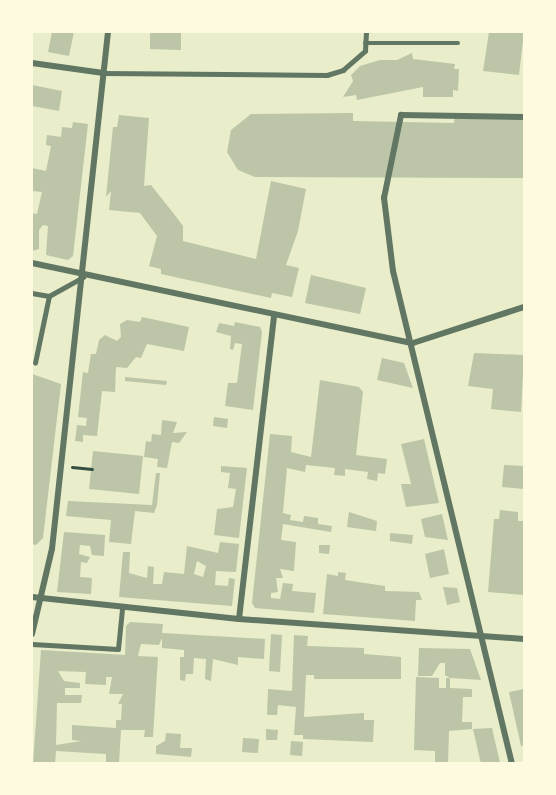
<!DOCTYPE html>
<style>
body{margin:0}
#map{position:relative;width:556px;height:795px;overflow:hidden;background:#e9edc9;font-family:Manrope,sans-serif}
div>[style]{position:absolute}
.building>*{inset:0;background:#bcc5a7}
.path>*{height:3px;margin:-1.5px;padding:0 1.5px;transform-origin:1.5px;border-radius:1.5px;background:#344e41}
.service>*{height:4.5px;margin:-2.25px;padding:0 2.25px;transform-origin:2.25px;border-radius:2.25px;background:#617663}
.pedestrian>*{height:5px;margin:-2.5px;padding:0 2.5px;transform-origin:2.5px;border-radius:2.5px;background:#617663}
.minor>*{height:6px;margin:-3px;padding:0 3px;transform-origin:3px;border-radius:3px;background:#617663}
span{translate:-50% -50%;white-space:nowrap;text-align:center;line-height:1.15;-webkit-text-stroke:6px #fefae0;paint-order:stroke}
.frame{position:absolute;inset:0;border:33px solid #fefae0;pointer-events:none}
</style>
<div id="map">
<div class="building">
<i style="clip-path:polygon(52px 32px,74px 32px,69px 56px,48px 52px)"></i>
<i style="clip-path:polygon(150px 32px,181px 32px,181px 50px,150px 49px)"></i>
<i style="clip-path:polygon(489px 32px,524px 32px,519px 75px,483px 71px)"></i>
<i style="clip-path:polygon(412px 53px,413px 59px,455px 64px,454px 69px,459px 69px,458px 91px,453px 90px,453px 97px,423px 97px,423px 87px,357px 100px,356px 95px,343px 97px,353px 81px,351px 75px,360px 66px,380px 60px,397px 60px)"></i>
<i style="clip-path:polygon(32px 85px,62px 91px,59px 111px,32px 106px)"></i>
<i style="clip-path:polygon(353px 113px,353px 121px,454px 123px,455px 115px,524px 116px,524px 178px,255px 177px,238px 170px,227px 152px,231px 130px,251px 114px)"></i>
<i style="clip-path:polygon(119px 115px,149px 118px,144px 186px,151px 185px,174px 214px,183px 226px,183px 241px,256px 259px,271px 181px,306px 189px,298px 231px,286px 265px,299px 268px,292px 297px,272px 293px,271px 298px,202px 283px,161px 274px,161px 269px,149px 266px,157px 236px,140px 213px,109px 210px,111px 191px,106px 197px,113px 127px,117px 127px)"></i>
<i style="clip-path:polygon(73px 122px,88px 124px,73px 256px,68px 260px,46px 255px,48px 226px,43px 225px,39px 230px,39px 249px,32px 251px,32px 213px,37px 214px,42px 192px,32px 191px,32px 168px,46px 171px,51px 146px,46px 145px,47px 135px,61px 137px,62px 127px,72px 128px)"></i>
<i style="clip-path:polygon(311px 275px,366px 288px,360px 314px,305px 303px)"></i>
<i style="clip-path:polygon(142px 317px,189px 327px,184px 351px,147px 344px,141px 358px,136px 357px,127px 368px,116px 367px,115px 392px,102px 391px,97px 436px,83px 435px,83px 442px,75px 441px,77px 425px,86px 426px,87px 418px,78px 417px,83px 372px,88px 373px,91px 354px,96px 354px,99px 340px,105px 335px,117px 341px,121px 337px,120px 324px,127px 320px,140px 322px)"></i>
<i style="clip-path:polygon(235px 322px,260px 327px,262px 332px,253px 410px,225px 406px,228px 383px,237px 383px,242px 344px,235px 343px,233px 350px,230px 349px,231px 336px,216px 332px,219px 323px,234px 326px)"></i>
<i style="clip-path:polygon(474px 353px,524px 355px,521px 412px,491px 409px,493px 389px,468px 386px)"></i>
<i style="clip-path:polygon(382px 358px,404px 363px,413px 388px,377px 380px)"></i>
<i style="clip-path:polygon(32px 374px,61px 384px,43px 538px,36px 545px,32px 544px)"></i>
<i style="clip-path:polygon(125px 377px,167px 381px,166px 385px,125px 381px)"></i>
<i style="clip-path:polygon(320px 380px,359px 387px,363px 392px,356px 455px,387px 459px,385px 474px,378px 473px,377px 481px,367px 479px,368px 472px,345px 469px,345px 476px,334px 475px,335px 468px,306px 465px,305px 472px,287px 468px,283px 513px,291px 515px,290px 520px,303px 522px,304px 516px,318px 518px,318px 524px,332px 526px,331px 532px,283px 524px,281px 540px,296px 542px,294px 571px,280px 569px,283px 578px,276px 578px,278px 592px,271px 593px,271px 598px,280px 599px,283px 583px,293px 584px,292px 591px,316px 593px,314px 613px,255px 608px,252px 603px,270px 434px,292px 436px,291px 452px,311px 457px)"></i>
<i style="clip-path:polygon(214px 417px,228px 419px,227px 428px,213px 426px)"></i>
<i style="clip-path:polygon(162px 420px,177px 422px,173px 433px,187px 432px,179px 443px,172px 442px,167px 468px,157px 467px,158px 459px,144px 457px,146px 441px,151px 442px,152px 434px,161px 435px)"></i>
<i style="clip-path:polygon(424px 439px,439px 503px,406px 507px,401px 484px,411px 484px,401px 444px)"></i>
<i style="clip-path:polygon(93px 451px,143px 456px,139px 494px,89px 489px)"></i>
<i style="clip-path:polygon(504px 465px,524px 466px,524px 489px,502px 487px)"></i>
<i style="clip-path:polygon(221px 466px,247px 468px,239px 538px,214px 535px,217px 509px,233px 507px,236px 489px,228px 488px,230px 473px,221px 472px)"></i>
<i style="clip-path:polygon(156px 473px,160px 473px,157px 505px,154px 513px,135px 511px,131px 544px,109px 542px,111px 520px,66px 516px,68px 501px,152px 505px)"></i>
<i style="clip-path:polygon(500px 510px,518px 512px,518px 521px,524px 521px,524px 595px,488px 592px,494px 519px,499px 519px)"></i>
<i style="clip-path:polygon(349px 512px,377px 521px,376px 531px,347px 527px)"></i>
<i style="clip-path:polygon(442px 514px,448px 540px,425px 537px,421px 519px)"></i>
<i style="clip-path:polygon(64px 532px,105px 535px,104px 556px,92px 555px,90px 546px,80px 545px,79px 554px,90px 557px,87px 563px,81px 562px,80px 577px,92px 578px,91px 594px,57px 592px)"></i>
<i style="clip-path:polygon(390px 533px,413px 535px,412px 544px,390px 541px)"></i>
<i style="clip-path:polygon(evenodd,220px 542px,239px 544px,236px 572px,216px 571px,215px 585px,228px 586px,229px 578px,235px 579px,232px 606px,119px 597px,123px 552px,130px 552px,129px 573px,147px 578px,148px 566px,154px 567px,153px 584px,162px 584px,164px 572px,184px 574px,187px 546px,218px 553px,220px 542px,197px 561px,206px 566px,203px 577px,194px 574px,197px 561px)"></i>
<i style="clip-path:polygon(319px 545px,330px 545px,329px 554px,319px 553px)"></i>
<i style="clip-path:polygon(444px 549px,449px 574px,430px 578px,425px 554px)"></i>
<i style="clip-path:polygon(338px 572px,346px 573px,345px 580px,385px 586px,385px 591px,419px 592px,422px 600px,416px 600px,415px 621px,323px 614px,327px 574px,338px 576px)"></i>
<i style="clip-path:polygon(443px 587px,457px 588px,460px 602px,447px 605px)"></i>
<i style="clip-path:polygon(evenodd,130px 622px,163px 624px,162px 633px,265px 639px,264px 659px,238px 657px,238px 665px,213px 659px,211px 681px,205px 679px,206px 659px,194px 658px,193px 674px,186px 674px,185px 681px,180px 680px,180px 657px,184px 657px,184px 650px,162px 648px,162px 638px,159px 645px,141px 644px,138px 656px,158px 657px,153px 737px,144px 737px,145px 730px,121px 730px,119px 764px,106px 764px,106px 754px,56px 751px,55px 764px,33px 764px,41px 650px,125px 655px,126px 626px,130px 622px,58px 671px,86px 672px,85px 684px,106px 685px,106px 677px,112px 677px,109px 694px,123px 694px,118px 704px,122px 704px,121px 720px,116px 720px,116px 728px,72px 725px,72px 740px,81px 741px,56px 745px,57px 703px,81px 703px,82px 695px,65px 695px,65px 688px,80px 688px,80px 683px,64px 681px,58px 671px)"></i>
<i style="clip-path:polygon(271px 634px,282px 635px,280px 672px,269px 671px)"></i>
<i style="clip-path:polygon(294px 635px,308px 636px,307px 646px,364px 648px,364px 654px,401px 657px,401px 679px,314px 679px,314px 675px,306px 675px,304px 717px,364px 713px,364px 720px,374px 720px,373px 742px,303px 739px,303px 735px,294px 735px,296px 707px,278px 705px,277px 715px,267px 715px,268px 689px,292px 691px)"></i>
<i style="clip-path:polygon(419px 648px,470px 649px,481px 680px,450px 678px,445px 675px,445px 663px,440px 663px,432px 676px,418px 676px)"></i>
<i style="clip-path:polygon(416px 677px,439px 678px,439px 688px,446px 688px,446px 678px,450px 678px,450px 688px,472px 689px,472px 697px,463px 697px,462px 722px,472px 722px,472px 729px,449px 731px,448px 764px,435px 764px,435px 751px,414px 750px)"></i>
<i style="clip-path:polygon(524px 689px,524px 745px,521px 746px,509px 692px)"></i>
<i style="clip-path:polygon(492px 728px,500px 763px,481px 764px,473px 729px)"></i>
<i style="clip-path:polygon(266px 729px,278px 730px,277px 740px,266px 740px)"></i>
<i style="clip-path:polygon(166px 733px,181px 734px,180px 748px,192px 748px,191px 757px,156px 754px,156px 746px,165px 741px)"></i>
<i style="clip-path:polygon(243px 738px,259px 739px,258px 753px,242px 752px)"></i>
<i style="clip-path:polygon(291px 741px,303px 742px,302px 756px,290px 755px)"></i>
</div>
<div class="path">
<i style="left:72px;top:467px;width:20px;rotate:6deg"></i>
</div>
<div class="service">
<i style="left:365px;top:43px;width:93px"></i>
<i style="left:103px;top:73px;width:224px;rotate:0.5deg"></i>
<i style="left:327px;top:75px;width:17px;rotate:-17deg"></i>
<i style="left:343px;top:70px;width:29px;rotate:-41deg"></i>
<i style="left:365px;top:51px;width:19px;rotate:-87deg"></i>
<i style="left:32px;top:293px;width:17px;rotate:10deg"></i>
<i style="left:49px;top:296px;width:39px;rotate:-29deg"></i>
<i style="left:35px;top:363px;width:68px;rotate:-78.2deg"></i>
</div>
<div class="pedestrian">
<i style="left:32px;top:644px;width:86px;rotate:3.3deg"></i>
<i style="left:118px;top:649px;width:40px;rotate:-84.3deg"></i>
</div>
<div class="minor">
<i style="left:32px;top:63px;width:72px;rotate:8deg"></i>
<i style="left:32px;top:263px;width:389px;rotate:11.9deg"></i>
<i style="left:413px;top:343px;width:117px;rotate:-18deg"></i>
<i style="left:32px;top:597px;width:208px;rotate:6.1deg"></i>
<i style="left:239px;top:619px;width:286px;rotate:4deg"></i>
<i style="left:239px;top:619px;width:304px;rotate:-83.4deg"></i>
<i style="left:32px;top:634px;width:87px;rotate:-76.8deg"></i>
<i style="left:52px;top:549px;width:520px;rotate:-83.82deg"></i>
<i style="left:512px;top:764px;width:507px;rotate:-103.57deg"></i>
<i style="left:393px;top:271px;width:74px;rotate:-97deg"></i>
<i style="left:384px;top:198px;width:85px;rotate:-78.4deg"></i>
<i style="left:401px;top:115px;width:123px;rotate:0.9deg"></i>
</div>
<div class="frame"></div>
</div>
